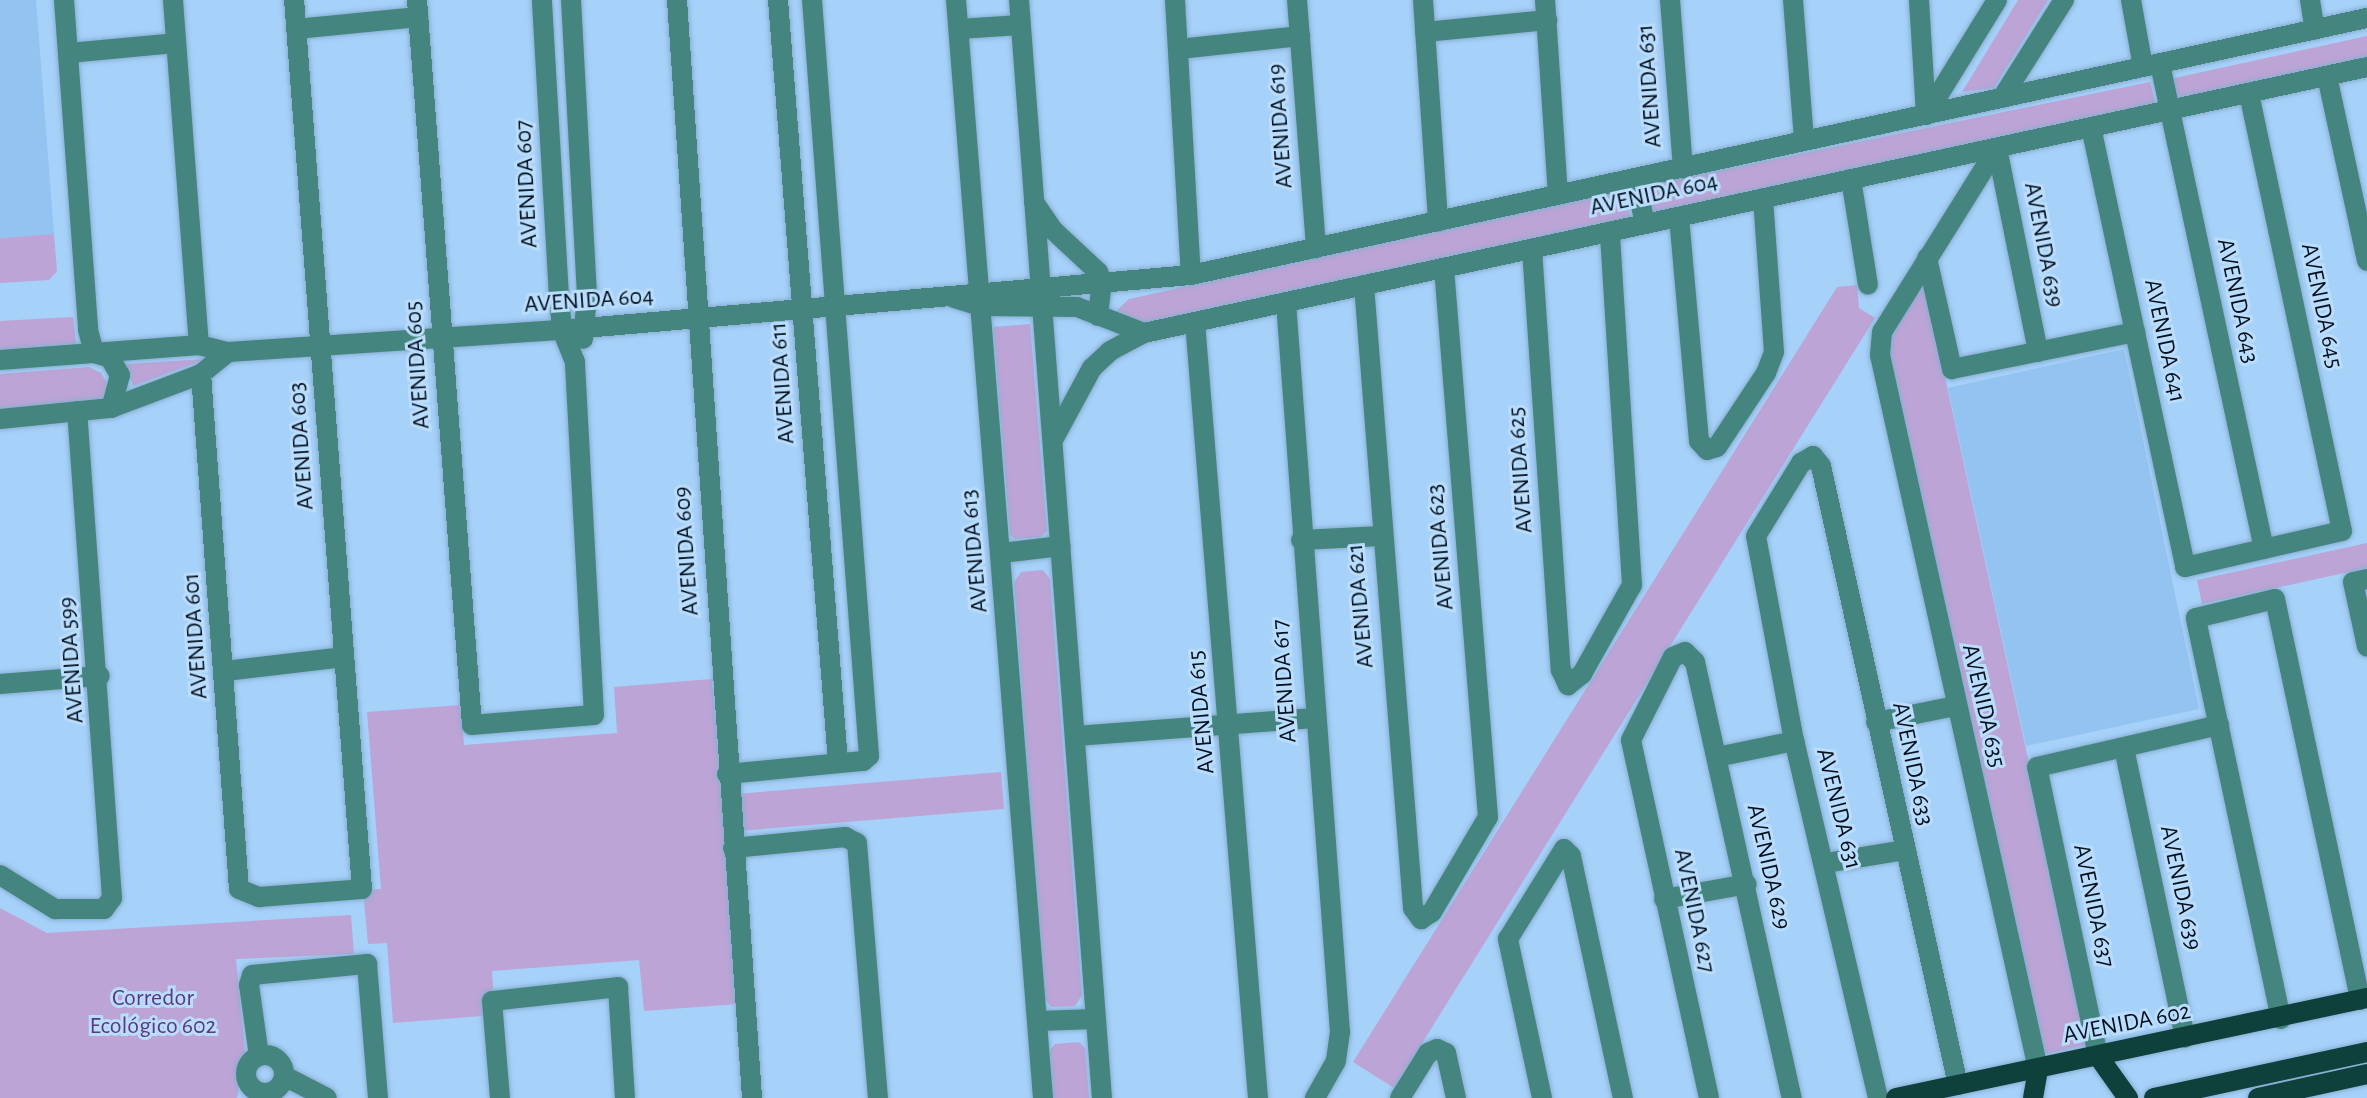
<!DOCTYPE html>
<meta charset="utf-8">
<style>
body{margin:0}
#map{position:relative;width:2367px;height:1098px;overflow:hidden;background:#a6d1f9;font-family:"Alegreya Sans",sans-serif}
div>[style]{position:absolute}
.built>*{inset:0;background:#93c3f0}
.green>*{inset:0;background:#bca4d6}
.roads{filter:drop-shadow(0 0 2px #89aed2) drop-shadow(0 0 2px #89aed2)}
.minor>*{height:20px;margin:-10px;padding:0 10px;transform-origin:10px;border-radius:10px;background:#44867f}
.minor>.ring{margin:-10px;padding:0;box-sizing:content-box;background:none;border:20px solid #44867f;border-radius:50%}
.major>*{height:20px;margin:-10px;padding:0 10px;transform-origin:10px;border-radius:10px;background:#0e403c}
span{translate:-50% -50%;white-space:nowrap;text-align:center;line-height:1.15;-webkit-text-stroke:6px #baddfd;paint-order:stroke}
.street-label{font-size:24px;color:#03111e}
.park-label{font-size:24px;color:#5e3781}
</style>
<div id="map">
<div class="built">
<i style="clip-path:polygon(0 0,36px 0,54px 234px,0 238px)"></i>
<i style="clip-path:polygon(2124px 349px,2199px 709px,2026px 746px,1948px 388px)"></i>
</div>
<div class="green">
<i style="clip-path:polygon(2018px 0,2048px 0,1994px 88px,1962px 92px)"></i>
<i style="clip-path:polygon(2367px 36px,2367px 58px,2175px 100px,2170px 79px)"></i>
<i style="clip-path:polygon(2150px 82px,2156px 105px,1651px 216px,1644px 186px)"></i>
<i style="clip-path:polygon(1624px 190px,1631px 220px,1140px 327px,1113px 314px,1129px 299px)"></i>
<i style="clip-path:polygon(54px 234px,57px 271px,49px 280px,0 283px,0 238px)"></i>
<i style="clip-path:polygon(1923px 276px,2090px 1044px,2042px 1055px,1887px 343px)"></i>
<i style="clip-path:polygon(1857px 285px,1859px 308px,1875px 318px,1394px 1088px,1353px 1062px,1837px 287px)"></i>
<i style="clip-path:polygon(73px 317px,77px 350px,0 356px,0 321px)"></i>
<i style="clip-path:polygon(1030px 324px,1047px 531px,1041px 537px,1015px 539px,1010px 535px,993px 327px)"></i>
<i style="clip-path:polygon(206px 359px,133px 386px,126px 364px)"></i>
<i style="clip-path:polygon(89px 367px,101px 373px,107px 383px,103px 398px,93px 406px,0 413px,0 374px)"></i>
<i style="clip-path:polygon(2367px 543px,2367px 568px,2202px 604px,2197px 580px)"></i>
<i style="clip-path:polygon(1043px 570px,1050px 579px,1082px 995px,1075px 1006px,1051px 1007px,1044px 998px,1014px 582px,1021px 572px)"></i>
<i style="clip-path:polygon(712px 679px,738px 1004px,644px 1011px,639px 960px,492px 971px,495px 1015px,393px 1023px,387px 943px,368px 944px,363px 890px,381px 889px,367px 712px,461px 705px,464px 745px,617px 733px,614px 687px)"></i>
<i style="clip-path:polygon(1001px 772px,1004px 809px,739px 831px,736px 794px)"></i>
<i style="clip-path:polygon(0 908px,47px 933px,351px 915px,354px 954px,236px 959px,245px 1051px,237px 1098px,0 1098px)"></i>
<i style="clip-path:polygon(1079px 1042px,1085px 1048px,1089px 1098px,1053px 1098px,1050px 1050px,1055px 1044px)"></i>
</div>
<div class="roads">
<div class="minor">
<i style="left:64px;top:0;width:331px;rotate:85.8deg"></i>
<i style="left:88px;top:330px;width:24px;rotate:75deg"></i>
<i style="left:94px;top:353px;width:17px;rotate:17deg"></i>
<i style="left:110px;top:358px;width:20px;rotate:60deg"></i>
<i style="left:120px;top:375px;width:34px;rotate:105deg"></i>
<i style="left:173px;top:0;width:346px;rotate:85.7deg"></i>
<i style="left:417px;top:0;width:727px;rotate:85.66deg"></i>
<i style="left:472px;top:725px;width:122px;rotate:-4.7deg"></i>
<i style="left:594px;top:715px;width:354px;rotate:-93.1deg"></i>
<i style="left:575px;top:362px;width:35px;rotate:-112deg"></i>
<i style="left:562px;top:330px;width:33px;rotate:-95deg"></i>
<i style="left:559px;top:297px;width:297px;rotate:-93.3deg"></i>
<i style="left:571px;top:0;width:295px;rotate:86.9deg"></i>
<i style="left:587px;top:295px;width:44px;rotate:95.2deg"></i>
<i style="left:677px;top:0;width:1101px;rotate:86.09deg"></i>
<i style="left:778px;top:0;width:765px;rotate:85.5deg"></i>
<i style="left:956px;top:0;width:1101px;rotate:85.47deg"></i>
<i style="left:1019px;top:0;width:1101px;rotate:85.68deg"></i>
<i style="left:1175px;top:0;width:275px;rotate:86.7deg"></i>
<i style="left:1297px;top:0;width:249px;rotate:85.6deg"></i>
<i style="left:1423px;top:0;width:222px;rotate:86.1deg"></i>
<i style="left:1545px;top:0;width:195px;rotate:86.2deg"></i>
<i style="left:1670px;top:0;width:169px;rotate:85.6deg"></i>
<i style="left:1793px;top:0;width:141px;rotate:85.5deg"></i>
<i style="left:1919px;top:0;width:115px;rotate:86.5deg"></i>
<i style="left:2131px;top:0;width:68px;rotate:79.8deg"></i>
<i style="left:2310px;top:0;width:30px;rotate:81deg"></i>
<i style="left:296px;top:29px;width:123px;rotate:-5.6deg"></i>
<i style="left:959px;top:29px;width:61px;rotate:-3.8deg"></i>
<i style="left:1425px;top:32px;width:123px;rotate:-5.6deg"></i>
<i style="left:1179px;top:49px;width:122px;rotate:-6.1deg"></i>
<i style="left:68px;top:53px;width:108px;rotate:-5.3deg"></i>
<i style="left:2160px;top:64px;width:496px;rotate:77.9deg"></i>
<i style="left:2327px;top:76px;width:189px;rotate:77.8deg"></i>
<i style="left:2002px;top:98px;width:116px;rotate:-57.7deg"></i>
<i style="left:1926px;top:115px;width:135px;rotate:-58.3deg"></i>
<i style="left:2091px;top:127px;width:450px;rotate:77.9deg"></i>
<i style="left:2185px;top:567px;width:161px;rotate:-12.9deg"></i>
<i style="left:2342px;top:531px;width:448px;rotate:-102deg"></i>
<i style="left:1997px;top:148px;width:217px;rotate:122deg"></i>
<i style="left:1882px;top:332px;width:23px;rotate:95deg"></i>
<i style="left:1880px;top:355px;width:731px;rotate:77.52deg"></i>
<i style="left:1997px;top:148px;width:208px;rotate:78.6deg"></i>
<i style="left:1635px;top:178px;width:47px;rotate:77.7deg"></i>
<i style="left:1851px;top:179px;width:107px;rotate:80.9deg"></i>
<i style="left:1034px;top:202px;width:34px;rotate:56deg"></i>
<i style="left:1053px;top:230px;width:62px;rotate:43deg"></i>
<i style="left:1098px;top:272px;width:11px;rotate:68deg"></i>
<i style="left:1102px;top:282px;width:34px;rotate:97deg"></i>
<i style="left:1679px;top:217px;width:225px;rotate:84.9deg"></i>
<i style="left:1699px;top:441px;width:12px;rotate:48deg"></i>
<i style="left:1707px;top:450px;width:10px;rotate:-17deg"></i>
<i style="left:1717px;top:447px;width:89px;rotate:-56.5deg"></i>
<i style="left:1766px;top:373px;width:22px;rotate:-69deg"></i>
<i style="left:1774px;top:352px;width:154px;rotate:-94.1deg"></i>
<i style="left:1532px;top:249px;width:422px;rotate:86.1deg"></i>
<i style="left:1561px;top:670px;width:17px;rotate:65deg"></i>
<i style="left:1568px;top:685px;width:18px;rotate:-38deg"></i>
<i style="left:1582px;top:674px;width:102px;rotate:-60.7deg"></i>
<i style="left:1632px;top:585px;width:354px;rotate:-93.6deg"></i>
<i style="left:1927px;top:258px;width:114px;rotate:77.3deg"></i>
<i style="left:1952px;top:369px;width:187px;rotate:-11.4deg"></i>
<i style="left:1364px;top:285px;width:625px;rotate:85.5deg"></i>
<i style="left:1413px;top:908px;width:14px;rotate:54deg"></i>
<i style="left:1421px;top:919px;width:13px;rotate:-32deg"></i>
<i style="left:1432px;top:912px;width:110px;rotate:-59.5deg"></i>
<i style="left:1488px;top:817px;width:551px;rotate:-94.58deg"></i>
<i style="left:954px;top:298px;width:28px;rotate:17deg"></i>
<i style="left:981px;top:306px;width:96px;rotate:0.6deg"></i>
<i style="left:1077px;top:307px;width:72px;rotate:21.2deg"></i>
<i style="left:1144px;top:333px;width:1252px;rotate:-12.27deg"></i>
<i style="left:1286px;top:302px;width:732px;rotate:85.77deg"></i>
<i style="left:1340px;top:1032px;width:29px;rotate:98deg"></i>
<i style="left:1336px;top:1061px;width:43px;rotate:119.6deg"></i>
<i style="left:1195px;top:322px;width:779px;rotate:85.36deg"></i>
<i style="left:0;top:360px;width:200px;rotate:-4.3deg"></i>
<i style="left:199px;top:345px;width:30px;rotate:14deg"></i>
<i style="left:228px;top:352px;width:335px;rotate:-3.8deg"></i>
<i style="left:562px;top:330px;width:631px;rotate:-5deg"></i>
<i style="left:1191px;top:275px;width:1204px;rotate:-12.33deg"></i>
<i style="left:201px;top:374px;width:516px;rotate:85.78deg"></i>
<i style="left:239px;top:889px;width:22px;rotate:22deg"></i>
<i style="left:259px;top:897px;width:103px;rotate:-4.4deg"></i>
<i style="left:362px;top:889px;width:892px;rotate:-94.37deg"></i>
<i style="left:0;top:419px;width:112px;rotate:-5.7deg"></i>
<i style="left:111px;top:408px;width:96px;rotate:-20.7deg"></i>
<i style="left:201px;top:374px;width:35px;rotate:-39deg"></i>
<i style="left:1053px;top:440px;width:82px;rotate:-61.6deg"></i>
<i style="left:1092px;top:368px;width:25px;rotate:-43deg"></i>
<i style="left:1110px;top:351px;width:38px;rotate:-28deg"></i>
<i style="left:1301px;top:540px;width:80px;rotate:-2.9deg"></i>
<i style="left:1002px;top:553px;width:59px;rotate:-6.8deg"></i>
<i style="left:2367px;top:579px;width:14px;rotate:168deg"></i>
<i style="left:2353px;top:582px;width:66px;rotate:77.8deg"></i>
<i style="left:225px;top:671px;width:120px;rotate:-6.7deg"></i>
<i style="left:0;top:684px;width:100px;rotate:-4.6deg"></i>
<i style="left:1876px;top:722px;width:81px;rotate:-11.4deg"></i>
<i style="left:1076px;top:736px;width:239px;rotate:-4.3deg"></i>
<i style="left:2124px;top:748px;width:296px;rotate:78.1deg"></i>
<i style="left:1717px;top:757px;width:79px;rotate:-11.7deg"></i>
<i style="left:727px;top:774px;width:137px;rotate:-5.5deg"></i>
<i style="left:863px;top:761px;width:8px;rotate:-40deg"></i>
<i style="left:869px;top:756px;width:758px;rotate:-94.31deg"></i>
<i style="left:733px;top:848px;width:113px;rotate:-5.6deg"></i>
<i style="left:845px;top:837px;width:13px;rotate:27deg"></i>
<i style="left:857px;top:843px;width:256px;rotate:85.3deg"></i>
<i style="left:1826px;top:863px;width:80px;rotate:-9.3deg"></i>
<i style="left:0;top:875px;width:65px;rotate:31.7deg"></i>
<i style="left:55px;top:909px;width:49px"></i>
<i style="left:104px;top:909px;width:14px;rotate:-54deg"></i>
<i style="left:112px;top:898px;width:488px;rotate:-94.1deg"></i>
<i style="left:1664px;top:899px;width:84px;rotate:-10.2deg"></i>
<i style="left:2281px;top:1019px;width:410px;rotate:-102deg"></i>
<i style="left:2196px;top:618px;width:81px;rotate:-13.5deg"></i>
<i style="left:2275px;top:599px;width:410px;rotate:78deg"></i>
<i style="left:1038px;top:1021px;width:57px;rotate:-2deg"></i>
<i class="ring" style="left:246px;top:1055px;width:18px;height:18px"></i>
<i style="left:259px;top:1056px;width:72px;rotate:-98deg"></i>
<i style="left:249px;top:985px;width:10px;rotate:-73deg"></i>
<i style="left:252px;top:975px;width:116px;rotate:-5.5deg"></i>
<i style="left:367px;top:964px;width:134px;rotate:85.3deg"></i>
<i style="left:2098px;top:1056px;width:295px;rotate:-101.9deg"></i>
<i style="left:2037px;top:767px;width:187px;rotate:-13deg"></i>
<i style="left:284px;top:1076px;width:48px;rotate:27.1deg"></i>
<i style="left:500px;top:1098px;width:97px;rotate:-94.7deg"></i>
<i style="left:492px;top:1001px;width:127px;rotate:-6.3deg"></i>
<i style="left:618px;top:987px;width:111px;rotate:86.4deg"></i>
<i style="left:1400px;top:1098px;width:53px;rotate:-58.1deg"></i>
<i style="left:1428px;top:1053px;width:10px;rotate:-24deg"></i>
<i style="left:1437px;top:1049px;width:10px;rotate:24deg"></i>
<i style="left:1446px;top:1053px;width:46px;rotate:77.5deg"></i>
<i style="left:1542px;top:1098px;width:163px;rotate:-102.1deg"></i>
<i style="left:1508px;top:939px;width:106px;rotate:-58.1deg"></i>
<i style="left:1564px;top:849px;width:10px;rotate:45deg"></i>
<i style="left:1571px;top:856px;width:248px;rotate:77.9deg"></i>
<i style="left:1709px;top:1098px;width:366px;rotate:-102.3deg"></i>
<i style="left:1631px;top:740px;width:93px;rotate:-63.2deg"></i>
<i style="left:1673px;top:657px;width:13px;rotate:-23deg"></i>
<i style="left:1685px;top:652px;width:14px;rotate:45deg"></i>
<i style="left:1695px;top:662px;width:447px;rotate:77.5deg"></i>
<i style="left:1878px;top:1098px;width:367px;rotate:-103.2deg"></i>
<i style="left:1794px;top:741px;width:208px;rotate:-100.5deg"></i>
<i style="left:1756px;top:536px;width:86px;rotate:-58.3deg"></i>
<i style="left:1801px;top:463px;width:14px;rotate:-30deg"></i>
<i style="left:1813px;top:456px;width:13px;rotate:51deg"></i>
<i style="left:1821px;top:466px;width:634px;rotate:77.52deg"></i>
</div>
<div class="major">
<i style="left:2098px;top:1056px;width:52px;rotate:54.5deg"></i>
<i style="left:1896px;top:1098px;width:481px;rotate:-12deg"></i>
<i style="left:2033px;top:1098px;width:29px;rotate:-80deg"></i>
<i style="left:2154px;top:1098px;width:218px;rotate:-12.2deg"></i>
<i style="left:2258px;top:1098px;width:112px;rotate:-12.4deg"></i>
</div>
</div>
<div class="street-label">
<span style="left:1650px;top:86px;rotate:-94deg">AVENIDA 631</span>
<span style="left:1281px;top:126px;rotate:-94deg">AVENIDA 619</span>
<span style="left:527px;top:184px;rotate:-93deg">AVENIDA 607</span>
<span style="left:1654px;top:195px;rotate:-12deg">AVENIDA 604</span>
<span style="left:2043px;top:245px;rotate:79deg">AVENIDA 639</span>
<span style="left:589px;top:301px;rotate:-4deg">AVENIDA 604</span>
<span style="left:2237px;top:301px;rotate:78deg">AVENIDA 643</span>
<span style="left:2321px;top:306px;rotate:78deg">AVENIDA 645</span>
<span style="left:2164px;top:341px;rotate:78deg">AVENIDA 641</span>
<span style="left:418px;top:365px;rotate:-94deg">AVENIDA 605</span>
<span style="left:783px;top:383px;rotate:-94deg">AVENIDA 611</span>
<span style="left:302px;top:446px;rotate:-94deg">AVENIDA 603</span>
<span style="left:1521px;top:470px;rotate:-94deg">AVENIDA 625</span>
<span style="left:1441px;top:547px;rotate:-95deg">AVENIDA 623</span>
<span style="left:687px;top:551px;rotate:-94deg">AVENIDA 609</span>
<span style="left:975px;top:551px;rotate:-95deg">AVENIDA 613</span>
<span style="left:1361px;top:606px;rotate:-95deg">AVENIDA 621</span>
<span style="left:196px;top:636px;rotate:-94deg">AVENIDA 601</span>
<span style="left:72px;top:660px;rotate:-94deg">AVENIDA 599</span>
<span style="left:1285px;top:681px;rotate:-94deg">AVENIDA 617</span>
<span style="left:1983px;top:706px;rotate:77deg">AVENIDA 635</span>
<span style="left:1202px;top:712px;rotate:-95deg">AVENIDA 615</span>
<span style="left:1912px;top:764px;rotate:78deg">AVENIDA 633</span>
<span style="left:1838px;top:809px;rotate:76deg">AVENIDA 631</span>
<span style="left:1768px;top:867px;rotate:77deg">AVENIDA 629</span>
<span style="left:2180px;top:888px;rotate:78deg">AVENIDA 639</span>
<span style="left:2093px;top:906px;rotate:78deg">AVENIDA 637</span>
<span style="left:1694px;top:911px;rotate:78deg">AVENIDA 627</span>
<span style="left:2127px;top:1024px;rotate:-11deg">AVENIDA 602</span>
</div>
<div class="park-label">
<span style="left:153px;top:1013px">Corredor<br>Ecológico 602</span>
</div>
</div>
